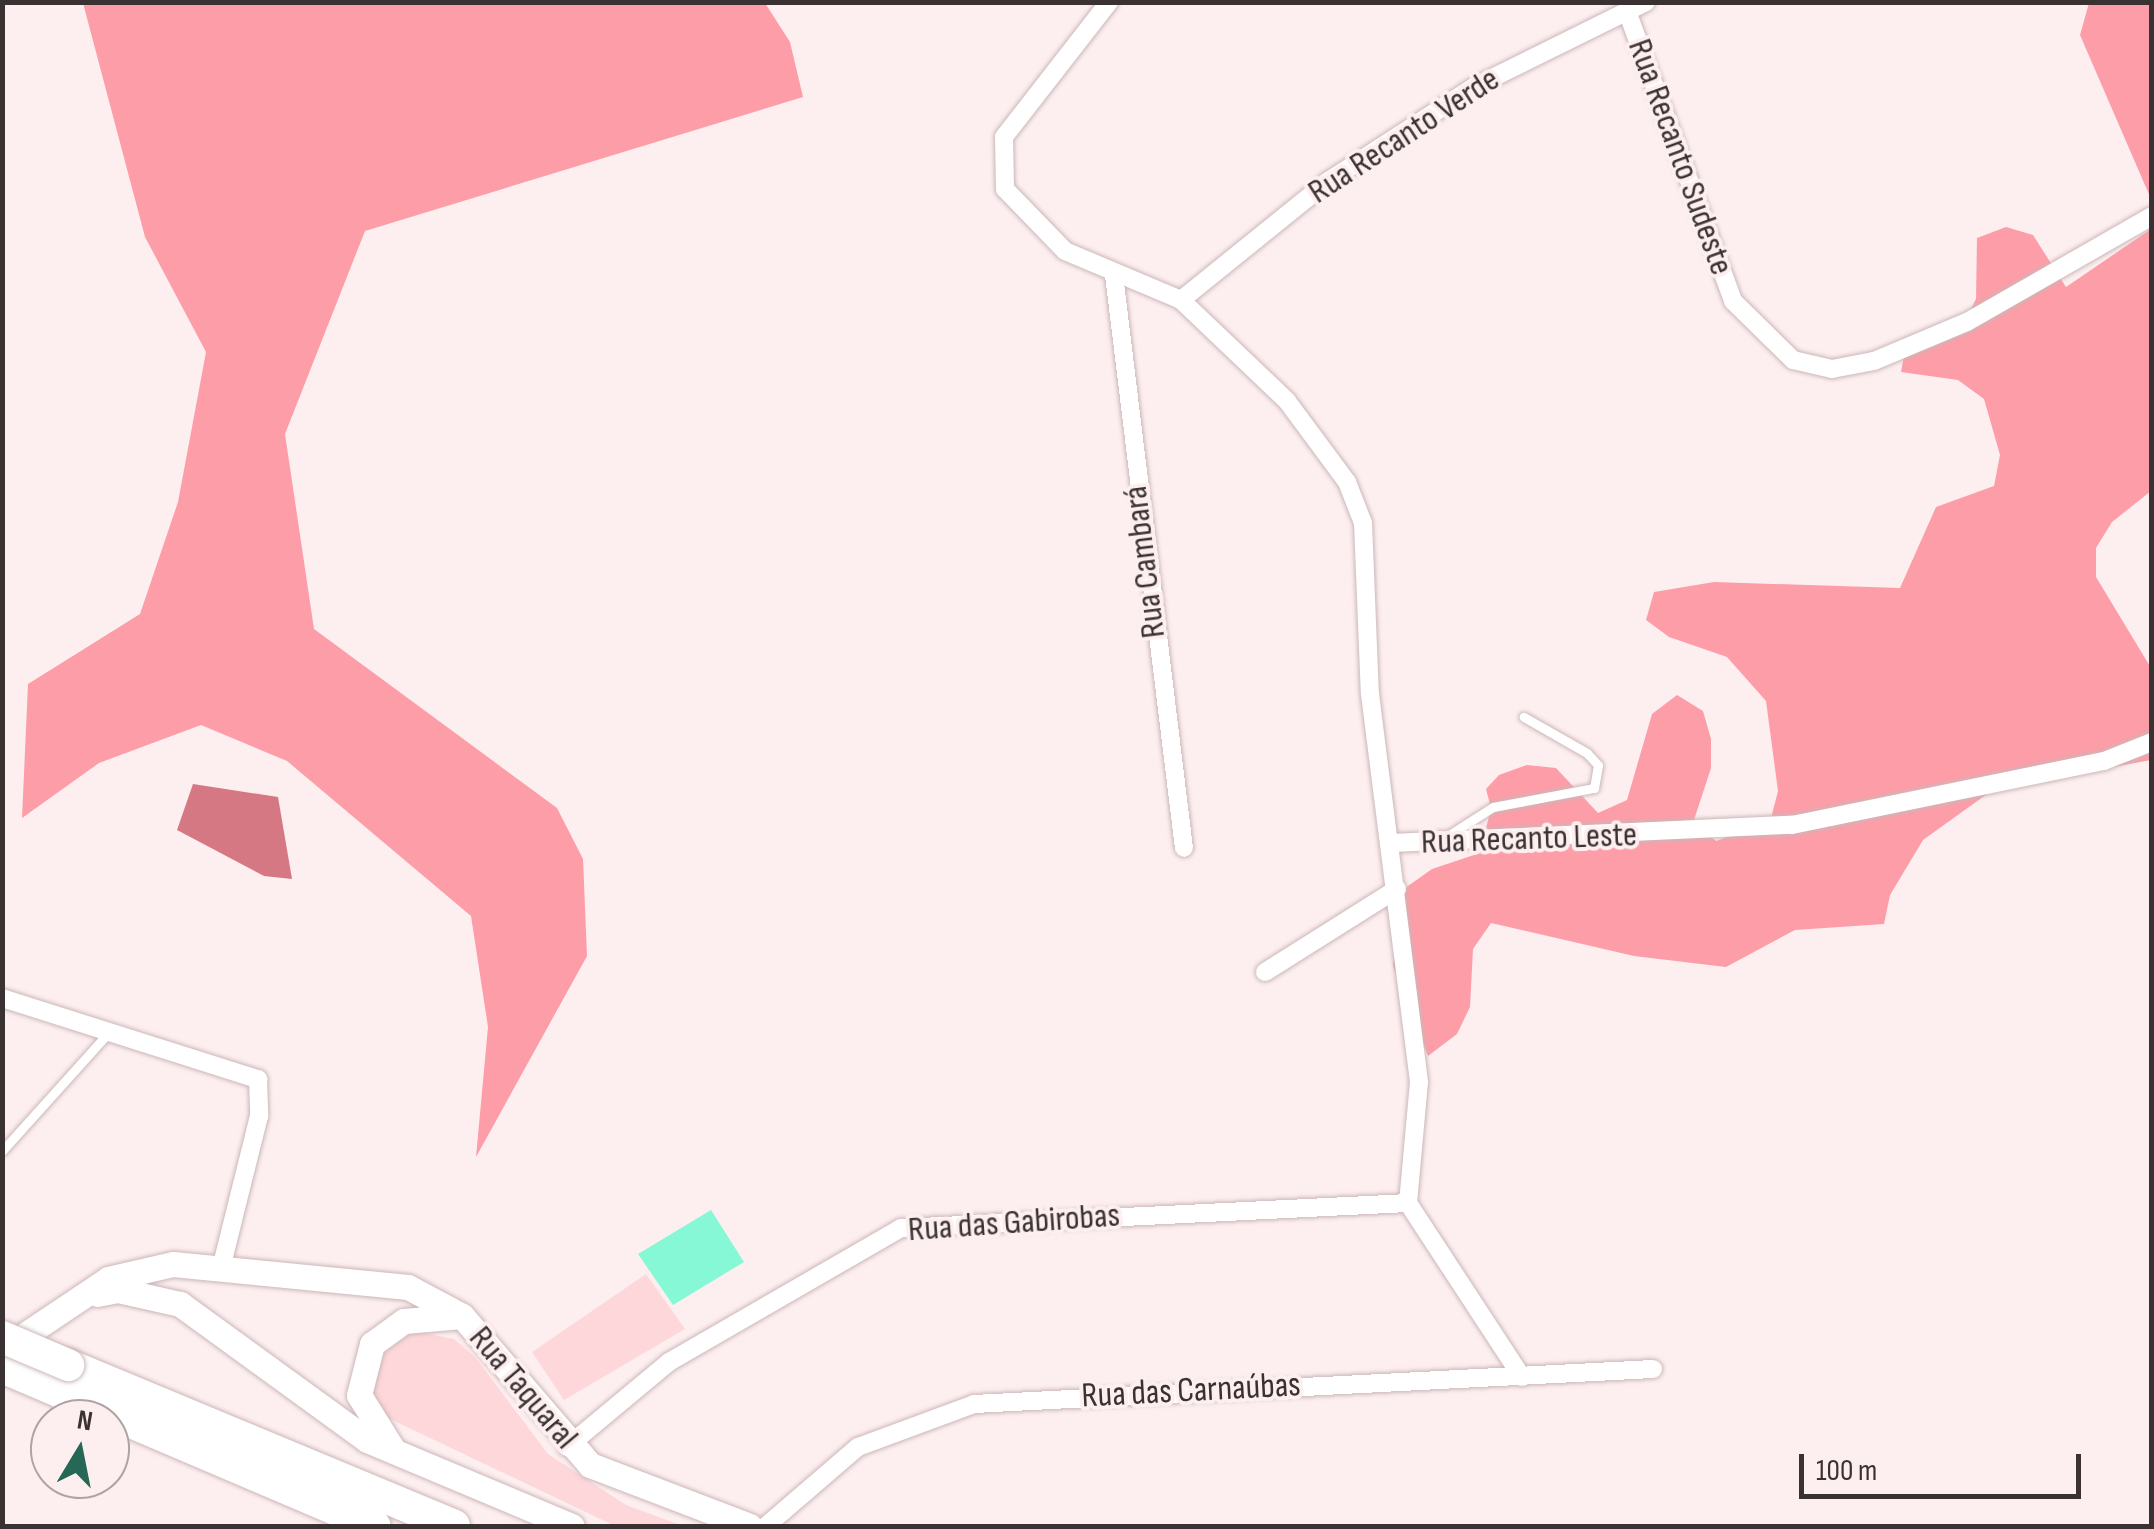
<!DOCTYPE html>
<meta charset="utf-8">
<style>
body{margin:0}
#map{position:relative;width:2154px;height:1529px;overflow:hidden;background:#fdeff0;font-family:"Sofia Sans Condensed",sans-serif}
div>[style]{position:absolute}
.green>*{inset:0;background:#fed7da}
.forest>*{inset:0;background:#fd9da7}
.water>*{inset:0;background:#d57883}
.building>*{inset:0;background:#86f8d6}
.roads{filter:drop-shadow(0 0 2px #ccb7b8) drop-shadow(0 0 2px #ccb7b8)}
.service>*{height:9px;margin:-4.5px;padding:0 4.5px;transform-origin:4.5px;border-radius:4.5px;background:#fff}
.minor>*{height:18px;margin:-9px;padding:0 9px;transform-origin:9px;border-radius:9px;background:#fff}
.secondary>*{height:25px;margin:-12.5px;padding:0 12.5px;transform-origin:12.5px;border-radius:12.5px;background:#fff}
.motorway>*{height:32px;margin:-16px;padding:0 16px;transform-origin:16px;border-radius:16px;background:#fff}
.bridges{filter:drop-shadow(0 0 2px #ccb7b8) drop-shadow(0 0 2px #ccb7b8)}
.motorway-bridge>*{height:32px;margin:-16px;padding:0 16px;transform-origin:16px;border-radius:16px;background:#fff}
span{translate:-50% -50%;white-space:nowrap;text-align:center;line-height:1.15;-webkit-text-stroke:8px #fdeff0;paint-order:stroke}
.street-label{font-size:35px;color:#3a3232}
.frame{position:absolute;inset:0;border:5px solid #3a3232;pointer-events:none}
.north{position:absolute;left:30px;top:1399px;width:100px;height:100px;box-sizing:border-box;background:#fdeff0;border:2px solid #afa3a4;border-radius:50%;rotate:10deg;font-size:28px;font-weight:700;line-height:40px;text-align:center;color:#3a3232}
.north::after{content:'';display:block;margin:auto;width:35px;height:45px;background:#276756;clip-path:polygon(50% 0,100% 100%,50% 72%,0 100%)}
.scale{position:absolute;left:1799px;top:1454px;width:282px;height:45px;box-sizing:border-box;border:5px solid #3a3232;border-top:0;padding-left:12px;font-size:30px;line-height:35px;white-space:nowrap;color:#3a3232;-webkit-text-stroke:8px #fdeff0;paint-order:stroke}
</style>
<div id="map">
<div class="green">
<i style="clip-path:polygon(646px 1274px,685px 1329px,564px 1400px,532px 1352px)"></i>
<i style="clip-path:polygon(413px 1331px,454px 1339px,475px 1357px,548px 1454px,626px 1505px,683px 1526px,615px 1526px,388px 1418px,372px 1393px,375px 1360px)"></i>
</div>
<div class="forest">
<i style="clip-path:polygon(295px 3px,765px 3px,790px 42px,803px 97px,365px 231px,285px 434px,314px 629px,557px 808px,583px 859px,587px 956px,476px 1157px,488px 1027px,471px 916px,287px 761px,201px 725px,99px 763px,22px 818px,28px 684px,140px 614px,178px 502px,206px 352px,145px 237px,83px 3px)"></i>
<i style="clip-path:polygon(2089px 3px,2151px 3px,2151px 199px,2080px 35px)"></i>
<i style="clip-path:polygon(2006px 227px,2033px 235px,2066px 287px,2151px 229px,2151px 491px,2112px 522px,2096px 548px,2096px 577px,2151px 668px,2151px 760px,1994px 789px,1923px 840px,1890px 895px,1884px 924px,1795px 930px,1726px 967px,1634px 956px,1491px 923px,1473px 949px,1470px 1007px,1457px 1034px,1428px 1056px,1393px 966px,1401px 891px,1432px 869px,1480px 853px,1491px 808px,1486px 789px,1499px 775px,1527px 765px,1556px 768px,1598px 813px,1627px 800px,1652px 714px,1677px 695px,1703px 711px,1711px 739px,1711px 768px,1693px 823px,1716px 841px,1770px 822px,1778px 791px,1766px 701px,1727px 657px,1669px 637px,1646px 620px,1654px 592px,1714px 582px,1900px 588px,1936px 507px,1994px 486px,2000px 455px,1984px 399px,1958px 380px,1901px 372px,1906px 344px,1963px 325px,1976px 299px,1977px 238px)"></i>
</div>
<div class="water">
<i style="clip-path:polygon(193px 784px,278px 797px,292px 879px,264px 876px,177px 830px)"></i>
</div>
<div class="building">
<i style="clip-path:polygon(711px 1210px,744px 1262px,673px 1305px,638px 1254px)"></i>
</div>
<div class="roads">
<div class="service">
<i style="left:1446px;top:837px;width:56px;rotate:-32.6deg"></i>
<i style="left:1493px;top:807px;width:103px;rotate:-10.7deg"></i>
<i style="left:1594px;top:788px;width:23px;rotate:-80deg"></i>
<i style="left:1598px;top:765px;width:16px;rotate:-133deg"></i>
<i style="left:1587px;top:753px;width:73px;rotate:-150.3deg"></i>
<i style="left:2px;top:1151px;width:160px;rotate:-48deg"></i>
</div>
<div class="minor">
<i style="left:1109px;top:2px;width:171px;rotate:127.9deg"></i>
<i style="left:1004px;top:137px;width:52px;rotate:88.9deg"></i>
<i style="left:1005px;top:189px;width:86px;rotate:45.9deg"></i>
<i style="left:1065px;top:251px;width:126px;rotate:22.9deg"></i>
<i style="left:1181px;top:300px;width:146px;rotate:43.6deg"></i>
<i style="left:1287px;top:401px;width:101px;rotate:53.5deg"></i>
<i style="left:1347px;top:482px;width:44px;rotate:68.7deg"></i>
<i style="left:1363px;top:523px;width:171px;rotate:87.7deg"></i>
<i style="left:1370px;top:694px;width:391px;rotate:82.8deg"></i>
<i style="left:1419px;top:1082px;width:121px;rotate:95.2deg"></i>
<i style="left:1627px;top:11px;width:309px;rotate:69.9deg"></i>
<i style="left:1733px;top:301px;width:84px;rotate:44.5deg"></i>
<i style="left:1793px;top:360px;width:40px;rotate:13deg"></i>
<i style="left:1832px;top:369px;width:43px;rotate:-10.8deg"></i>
<i style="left:1874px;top:361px;width:101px;rotate:-22.8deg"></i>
<i style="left:1967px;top:322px;width:213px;rotate:-29.8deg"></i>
<i style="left:1114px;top:275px;width:577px;rotate:83.04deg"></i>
<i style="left:1181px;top:300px;width:188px;rotate:-38.9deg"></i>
<i style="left:1327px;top:182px;width:175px;rotate:-32.9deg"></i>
<i style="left:1474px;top:87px;width:192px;rotate:-26.3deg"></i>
<i style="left:1390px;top:843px;width:402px;rotate:-2.6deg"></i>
<i style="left:1792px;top:825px;width:318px;rotate:-11.6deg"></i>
<i style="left:2104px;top:761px;width:52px;rotate:-21.6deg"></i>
<i style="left:1265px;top:972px;width:156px;rotate:-32.2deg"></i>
<i style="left:2px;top:998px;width:269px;rotate:17.6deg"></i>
<i style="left:258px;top:1079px;width:37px;rotate:88deg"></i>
<i style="left:259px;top:1116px;width:157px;rotate:104deg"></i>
<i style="left:1408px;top:1203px;width:208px;rotate:56.8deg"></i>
<i style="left:567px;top:1447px;width:133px;rotate:-39.8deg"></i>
<i style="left:669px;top:1362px;width:268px;rotate:-30deg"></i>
<i style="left:901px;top:1228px;width:508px;rotate:-2.82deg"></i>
<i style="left:766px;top:1526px;width:121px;rotate:-40.7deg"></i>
<i style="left:858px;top:1447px;width:124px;rotate:-20.3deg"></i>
<i style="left:974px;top:1404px;width:680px;rotate:-2.95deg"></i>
</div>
<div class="secondary">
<i style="left:97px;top:1294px;width:21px;rotate:-11deg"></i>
<i style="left:118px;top:1290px;width:64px;rotate:12.7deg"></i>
<i style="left:180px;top:1304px;width:231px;rotate:36deg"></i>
<i style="left:367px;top:1440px;width:222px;rotate:22.8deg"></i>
<i style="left:4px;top:1349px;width:125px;rotate:-33.9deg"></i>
<i style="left:108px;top:1279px;width:67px;rotate:-13deg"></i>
<i style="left:173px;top:1264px;width:236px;rotate:5.6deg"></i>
<i style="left:408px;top:1287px;width:61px;rotate:28.2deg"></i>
<i style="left:462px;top:1316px;width:196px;rotate:49.3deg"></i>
<i style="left:590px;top:1465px;width:171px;rotate:20.9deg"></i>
<i style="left:392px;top:1448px;width:62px;rotate:-121.9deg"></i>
<i style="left:359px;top:1395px;width:53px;rotate:-75.7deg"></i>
<i style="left:372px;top:1344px;width:39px;rotate:-36deg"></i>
<i style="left:404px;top:1321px;width:58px;rotate:-4.9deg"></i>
</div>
<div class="motorway">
<i style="left:68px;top:1365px;width:418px;rotate:22.6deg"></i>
<i style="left:2px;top:1367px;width:405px;rotate:23.1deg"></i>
</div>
</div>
<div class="bridges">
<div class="motorway-bridge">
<i style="left:2px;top:1337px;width:72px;rotate:23deg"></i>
</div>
</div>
<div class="street-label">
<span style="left:1404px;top:136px;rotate:-33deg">Rua Recanto Verde</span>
<span style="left:1680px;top:157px;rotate:70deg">Rua Recanto Sudeste</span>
<span style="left:1145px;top:562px;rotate:-97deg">Rua Cambará</span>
<span style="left:1529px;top:839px;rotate:-2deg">Rua Recanto Leste</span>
<span style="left:1014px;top:1223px;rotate:-4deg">Rua das Gabirobas</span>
<span style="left:523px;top:1388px;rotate:50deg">Rua Taquaral</span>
<span style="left:1191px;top:1391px;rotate:-3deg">Rua das Carnaúbas</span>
</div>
<div class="frame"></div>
<div class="north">N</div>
<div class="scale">100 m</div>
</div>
